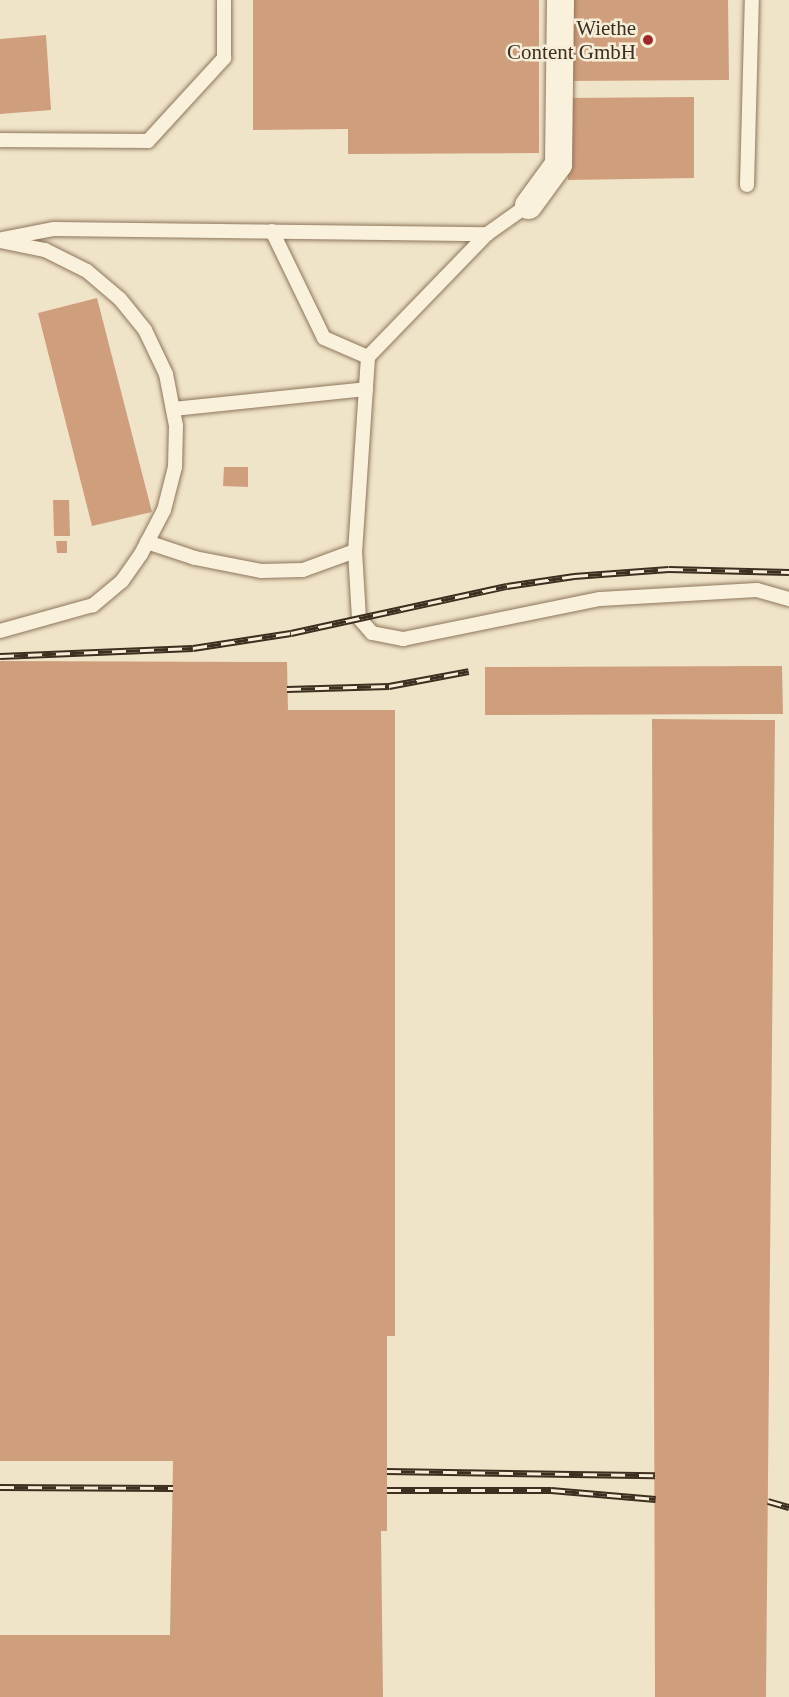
<!DOCTYPE html>
<style>
body{margin:0}
#map{position:relative;width:789px;height:1697px;overflow:hidden;background:#f0e4c8;font-family:Georgia,serif}
div>[style]{position:absolute}
.building>*{inset:0;background:#cf9f7d}
.roads{filter:drop-shadow(0 0 2px #8d765c) drop-shadow(0 0 2px #8d765c)}
.lane>*{height:14px;margin:-7px;padding:0 7px;transform-origin:7px;border-radius:7px;background:#faf1dc}
.street>*{height:27px;margin:-13.5px;padding:0 13.5px;transform-origin:13.5px;border-radius:13.5px;background:#faf1dc}
.rail>*{height:7px;margin-top:-3.5px;transform-origin:0;background:repeating-linear-gradient(90deg,#f7eed8 0 14px,#3d2e20 0 28px);box-sizing:border-box;border-block:2px solid #3d2e20}
.dots>*{width:16px;height:16px;translate:-50% -50%;box-sizing:border-box;border:3px solid #f7eed8;border-radius:50%}
span{translate:-50% -50%;white-space:nowrap;text-align:center;line-height:1.15;-webkit-text-stroke:5px #f7eed8;paint-order:stroke}
.poi-label{font-size:21px;color:#3d2e20}
.right{translate:-100% -50%;text-align:right}
</style>
<div id="map">
<div class="building">
<i style="clip-path:polygon(253px 0,539px 0,539px 153px,348px 154px,348px 129px,253px 130px)"></i>
<i style="clip-path:polygon(568px 0,728px 0,729px 80px,568px 81px)"></i>
<i style="clip-path:polygon(46px 35px,51px 110px,0 114px,0 39px)"></i>
<i style="clip-path:polygon(694px 97px,694px 178px,568px 180px,567px 98px)"></i>
<i style="clip-path:polygon(97px 298px,152px 512px,92px 526px,38px 313px)"></i>
<i style="clip-path:polygon(224px 467px,248px 467px,248px 487px,223px 486px)"></i>
<i style="clip-path:polygon(53px 500px,69px 500px,70px 536px,54px 536px)"></i>
<i style="clip-path:polygon(56px 541px,67px 541px,67px 553px,57px 553px)"></i>
<i style="clip-path:polygon(0 661px,287px 662px,288px 710px,395px 710px,395px 1336px,387px 1336px,387px 1531px,381px 1531px,383px 1697px,0 1697px,0 1635px,170px 1635px,173px 1461px,0 1461px)"></i>
<i style="clip-path:polygon(782px 666px,783px 714px,485px 715px,485px 667px)"></i>
<i style="clip-path:polygon(652px 719px,775px 720px,766px 1697px,655px 1697px)"></i>
</div>
<div class="roads">
<div class="lane">
<i style="left:0;top:140px;width:148px;rotate:0.4deg"></i>
<i style="left:148px;top:141px;width:113px;rotate:-47.5deg"></i>
<i style="left:224px;top:58px;width:58px;rotate:-90deg"></i>
<i style="left:747px;top:185px;width:185px;rotate:-88.5deg"></i>
<i style="left:528px;top:205px;width:50px;rotate:144.7deg"></i>
<i style="left:487px;top:234px;width:171px;rotate:134.1deg"></i>
<i style="left:368px;top:357px;width:194px;rotate:93.8deg"></i>
<i style="left:355px;top:551px;width:67px;rotate:86.6deg"></i>
<i style="left:359px;top:618px;width:20px;rotate:49deg"></i>
<i style="left:372px;top:633px;width:32px;rotate:11deg"></i>
<i style="left:403px;top:639px;width:201px;rotate:-11.5deg"></i>
<i style="left:600px;top:599px;width:157px;rotate:-3.3deg"></i>
<i style="left:757px;top:590px;width:33px;rotate:16deg"></i>
<i style="left:272px;top:231px;width:119px;rotate:64.1deg"></i>
<i style="left:324px;top:338px;width:48px;rotate:23.4deg"></i>
<i style="left:2px;top:239px;width:53px;rotate:-10.9deg"></i>
<i style="left:54px;top:229px;width:433px;rotate:0.7deg"></i>
<i style="left:0;top:241px;width:46px;rotate:11.3deg"></i>
<i style="left:45px;top:250px;width:47px;rotate:26.6deg"></i>
<i style="left:87px;top:271px;width:43px;rotate:40.3deg"></i>
<i style="left:120px;top:299px;width:40px;rotate:51deg"></i>
<i style="left:145px;top:330px;width:49px;rotate:64.5deg"></i>
<i style="left:166px;top:374px;width:53px;rotate:79.1deg"></i>
<i style="left:176px;top:426px;width:41px;rotate:91.4deg"></i>
<i style="left:175px;top:467px;width:44px;rotate:104.3deg"></i>
<i style="left:164px;top:510px;width:50px;rotate:117.6deg"></i>
<i style="left:141px;top:554px;width:33px;rotate:125deg"></i>
<i style="left:122px;top:581px;width:38px;rotate:140deg"></i>
<i style="left:93px;top:605px;width:97px;rotate:164.4deg"></i>
<i style="left:173px;top:409px;width:194px;rotate:-5.9deg"></i>
<i style="left:147px;top:542px;width:51px;rotate:18.4deg"></i>
<i style="left:195px;top:558px;width:67px;rotate:11.1deg"></i>
<i style="left:261px;top:571px;width:42px;rotate:-1.4deg"></i>
<i style="left:303px;top:570px;width:55px;rotate:-20.1deg"></i>
</div>
<div class="street">
<i style="left:528px;top:205px;width:51px;rotate:-53.8deg"></i>
<i style="left:558px;top:164px;width:164px;rotate:-89.3deg"></i>
</div>
</div>
<div class="rail">
<i style="left:0;top:656px;width:193px;rotate:-2.4deg"></i>
<i style="left:193px;top:648px;width:99px;rotate:-8.7deg"></i>
<i style="left:291px;top:633px;width:221px;rotate:-12.3deg"></i>
<i style="left:507px;top:586px;width:68px;rotate:-8.5deg"></i>
<i style="left:574px;top:576px;width:95px;rotate:-4.2deg"></i>
<i style="left:669px;top:569px;width:120px;rotate:1.4deg"></i>
<i style="left:287px;top:689px;width:102px;rotate:-1.7deg"></i>
<i style="left:389px;top:686px;width:81px;rotate:-10.6deg"></i>
<i style="left:387px;top:1471px;width:268px;rotate:0.9deg"></i>
<i style="left:0;top:1487px;width:173px;rotate:0.3deg"></i>
<i style="left:387px;top:1490px;width:164px"></i>
<i style="left:551px;top:1490px;width:105px;rotate:4.9deg"></i>
<i style="left:768px;top:1501px;width:22px;rotate:16deg"></i>
</div>
<div class="dots">
<i style="left:648px;top:40px;background:#9e2a2b"></i>
</div>
<div class="poi-label">
<span class="right" style="left:636px;top:40px">Wiethe<br>Content GmbH</span>
</div>
</div>
